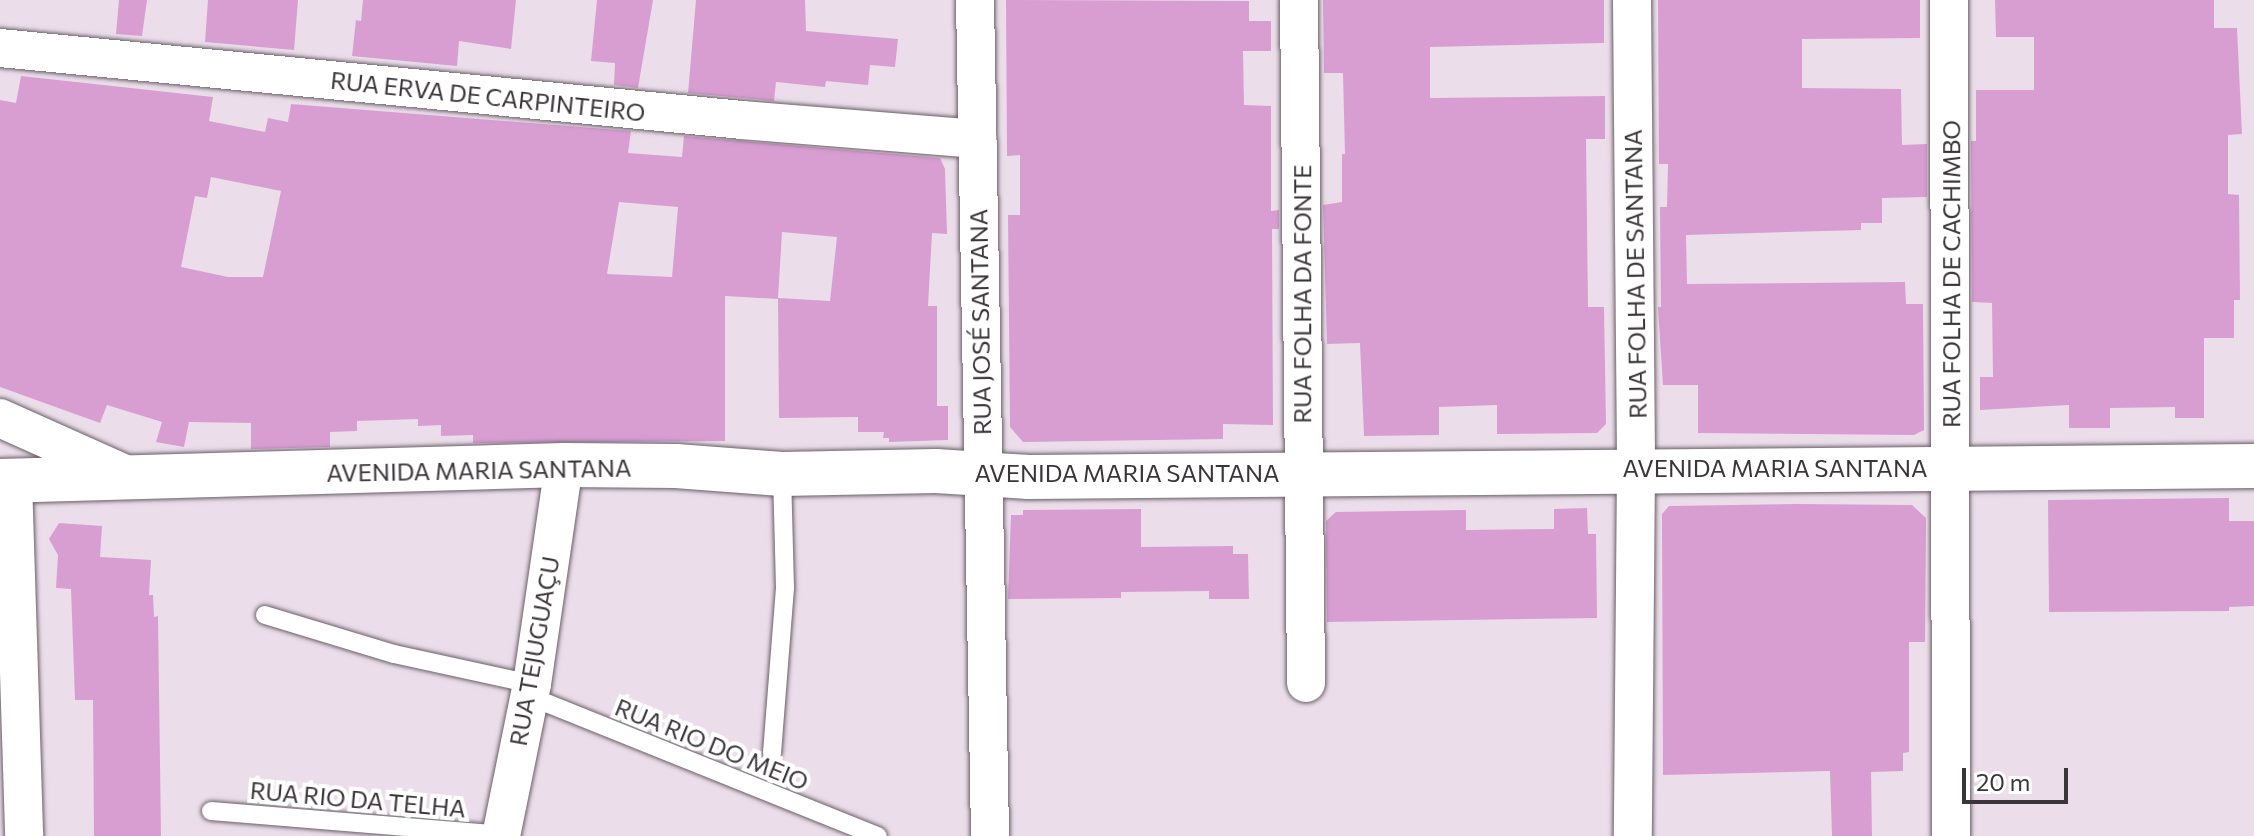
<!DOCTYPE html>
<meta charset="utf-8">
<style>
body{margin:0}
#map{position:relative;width:2254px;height:836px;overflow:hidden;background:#ebdeea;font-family:Commissioner,sans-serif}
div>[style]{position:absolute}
.building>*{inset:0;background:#d89ed2}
.roads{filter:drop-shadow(0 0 2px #6a5f68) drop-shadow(0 0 2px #6a5f68)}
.lane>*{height:18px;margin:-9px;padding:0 9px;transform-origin:9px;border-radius:9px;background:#fff}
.street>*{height:38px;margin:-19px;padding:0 19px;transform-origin:19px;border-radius:19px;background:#fff}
.secondary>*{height:44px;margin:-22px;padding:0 22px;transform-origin:22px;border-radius:22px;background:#fff}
span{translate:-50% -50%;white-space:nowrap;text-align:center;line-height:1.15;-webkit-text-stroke:8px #fff;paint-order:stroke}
.street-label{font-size:24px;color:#3a3539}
.scale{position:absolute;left:1962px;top:768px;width:106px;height:36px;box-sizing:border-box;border:4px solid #3a3539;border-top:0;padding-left:10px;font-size:24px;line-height:28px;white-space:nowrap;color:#3a3539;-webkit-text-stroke:6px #fff;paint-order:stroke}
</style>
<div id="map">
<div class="building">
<i style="clip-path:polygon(119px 0,147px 0,142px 36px,116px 34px)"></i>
<i style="clip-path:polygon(208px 0,298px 0,294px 50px,205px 42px)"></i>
<i style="clip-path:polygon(363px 0,516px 0,511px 49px,459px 41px,457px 66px,352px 56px,356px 20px,361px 21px)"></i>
<i style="clip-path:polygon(597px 0,653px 0,638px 88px,614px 85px,615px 63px,591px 61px)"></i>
<i style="clip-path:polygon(696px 0,805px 0,806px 31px,898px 39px,895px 67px,870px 65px,868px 85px,826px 81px,825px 87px,776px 82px,774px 101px,688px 93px)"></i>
<i style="clip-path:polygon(1006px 0,1249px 1px,1249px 21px,1271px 21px,1271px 51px,1243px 51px,1244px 105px,1271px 106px,1271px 211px,1279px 210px,1279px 229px,1272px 229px,1273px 425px,1223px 424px,1223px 439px,1023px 442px,1010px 427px,1008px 215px,1020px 215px,1020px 155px,1007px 156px)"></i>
<i style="clip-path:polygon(1323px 0,1604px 0,1604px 43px,1430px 47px,1430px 98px,1605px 96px,1605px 139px,1586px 139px,1588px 307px,1604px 307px,1606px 424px,1597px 433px,1497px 434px,1497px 405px,1439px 407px,1439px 435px,1364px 436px,1360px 343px,1327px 344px,1323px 205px,1342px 202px,1342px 154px,1345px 154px,1343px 73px,1324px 73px)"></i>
<i style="clip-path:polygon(1658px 0,1920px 0,1920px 38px,1802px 39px,1802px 88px,1901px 89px,1902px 145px,1927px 144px,1927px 197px,1882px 198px,1882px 223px,1861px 223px,1861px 230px,1686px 235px,1687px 284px,1905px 282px,1906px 304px,1923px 304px,1924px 430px,1914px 435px,1698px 433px,1698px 385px,1663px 385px,1658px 307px,1661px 307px,1660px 207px,1667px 207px,1668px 164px,1659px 164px)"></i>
<i style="clip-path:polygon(1995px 0,2214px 0,2214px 28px,2237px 28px,2242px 134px,2228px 135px,2228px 194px,2239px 195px,2240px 300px,2234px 300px,2234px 338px,2204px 338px,2204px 418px,2175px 418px,2175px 407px,2110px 408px,2110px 428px,2069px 428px,2069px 405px,1980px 410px,1980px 377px,1993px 377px,1992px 303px,1972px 302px,1971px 141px,1976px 141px,1976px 90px,2034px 90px,2034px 37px,1996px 37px)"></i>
<i style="clip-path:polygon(evenodd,21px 76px,213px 97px,209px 121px,265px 132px,268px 118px,288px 122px,291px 104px,631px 131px,628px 153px,682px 157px,684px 136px,940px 158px,945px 169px,947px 234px,932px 233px,928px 306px,937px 306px,937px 406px,948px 406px,948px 440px,889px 442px,889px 438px,883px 438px,884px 432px,858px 432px,858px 417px,779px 418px,778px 299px,725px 296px,725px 441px,473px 443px,473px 435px,441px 436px,441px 425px,418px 426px,418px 419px,357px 421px,357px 431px,330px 432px,330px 447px,251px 449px,251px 423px,189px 422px,184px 447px,156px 442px,162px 422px,107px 405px,100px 423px,0 387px,0 100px,16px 103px,21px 76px,211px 177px,281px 191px,263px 277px,228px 277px,181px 267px,195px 196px,207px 198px,211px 177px,21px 76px,619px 202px,678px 207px,672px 277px,607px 274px,619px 202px,21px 76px,782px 232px,837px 237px,830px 301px,778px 298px,782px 232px)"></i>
<i style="clip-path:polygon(2229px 498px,2229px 521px,2254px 521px,2254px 606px,2229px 607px,2229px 611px,2049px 612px,2048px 500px)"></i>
<i style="clip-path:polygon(1797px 504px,1912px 505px,1926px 518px,1925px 642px,1909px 642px,1909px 752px,1903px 753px,1903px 771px,1871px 772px,1872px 836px,1832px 836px,1830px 771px,1663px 775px,1662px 514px,1669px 506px)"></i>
<i style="clip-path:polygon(1587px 508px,1588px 534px,1596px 534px,1597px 618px,1327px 622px,1326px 521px,1336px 512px,1466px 510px,1466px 530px,1554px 529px,1554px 509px)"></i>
<i style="clip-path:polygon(1141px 509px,1141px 547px,1233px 546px,1233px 554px,1248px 554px,1249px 599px,1209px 599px,1209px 591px,1121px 592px,1121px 598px,1008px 599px,1011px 515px,1023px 515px,1023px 510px)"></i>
<i style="clip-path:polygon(59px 523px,102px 526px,100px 557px,151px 560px,149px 595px,153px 595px,154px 617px,158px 616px,161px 836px,94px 836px,93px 700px,75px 700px,71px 589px,56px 588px,58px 555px,49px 539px)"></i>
</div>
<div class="roads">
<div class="lane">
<i style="left:265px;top:615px;width:135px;rotate:16.8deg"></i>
<i style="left:394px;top:654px;width:141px;rotate:12.3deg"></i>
<i style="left:529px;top:696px;width:376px;rotate:21.9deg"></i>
<i style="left:772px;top:753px;width:166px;rotate:-85.5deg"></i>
<i style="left:785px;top:588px;width:114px;rotate:-91.5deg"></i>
<i style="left:211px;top:811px;width:291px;rotate:4.7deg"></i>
</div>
<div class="street">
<i style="left:975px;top:0;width:836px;rotate:88.97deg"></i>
<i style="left:1299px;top:0;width:683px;rotate:89.41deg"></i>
<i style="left:1632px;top:0;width:469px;rotate:89.5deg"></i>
<i style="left:1636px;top:469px;width:367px;rotate:90.5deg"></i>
<i style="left:1949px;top:0;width:836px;rotate:89.86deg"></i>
<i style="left:0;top:48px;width:745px;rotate:5.54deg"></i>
<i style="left:742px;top:120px;width:236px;rotate:4.6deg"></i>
<i style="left:0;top:418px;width:147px;rotate:24.1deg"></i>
<i style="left:13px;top:481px;width:355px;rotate:88.2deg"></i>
<i style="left:501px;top:836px;width:155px;rotate:-78.5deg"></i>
<i style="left:532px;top:684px;width:221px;rotate:-81.7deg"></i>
</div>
<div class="secondary">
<i style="left:0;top:481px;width:564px;rotate:-1.62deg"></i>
<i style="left:564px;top:465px;width:112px;rotate:0.5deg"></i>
<i style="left:676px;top:466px;width:106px;rotate:4.3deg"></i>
<i style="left:782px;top:474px;width:154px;rotate:-1.1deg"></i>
<i style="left:936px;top:471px;width:93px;rotate:3.7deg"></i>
<i style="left:1029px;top:477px;width:1225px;rotate:-0.51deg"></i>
</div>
</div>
<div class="street-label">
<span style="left:488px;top:96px;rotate:6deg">RUA ERVA DE CARPINTEIRO</span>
<span style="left:1635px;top:274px;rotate:-91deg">RUA FOLHA DE SANTANA</span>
<span style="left:1951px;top:274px;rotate:-90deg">RUA FOLHA DE CACHIMBO</span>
<span style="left:1302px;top:294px;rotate:-90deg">RUA FOLHA DA FONTE</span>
<span style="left:980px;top:322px;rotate:-91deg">RUA JOSÉ SANTANA</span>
<span style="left:1775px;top:468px">AVENIDA MARIA SANTANA</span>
<span style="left:479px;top:470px;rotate:-1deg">AVENIDA MARIA SANTANA</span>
<span style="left:1127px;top:473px">AVENIDA MARIA SANTANA</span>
<span style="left:534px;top:651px;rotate:-80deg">RUA TEJUGUAÇU</span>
<span style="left:712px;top:744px;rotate:22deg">RUA RIO DO MEIO</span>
<span style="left:358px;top:799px;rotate:5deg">RUA RIO DA TELHA</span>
</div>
<div class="scale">20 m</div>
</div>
